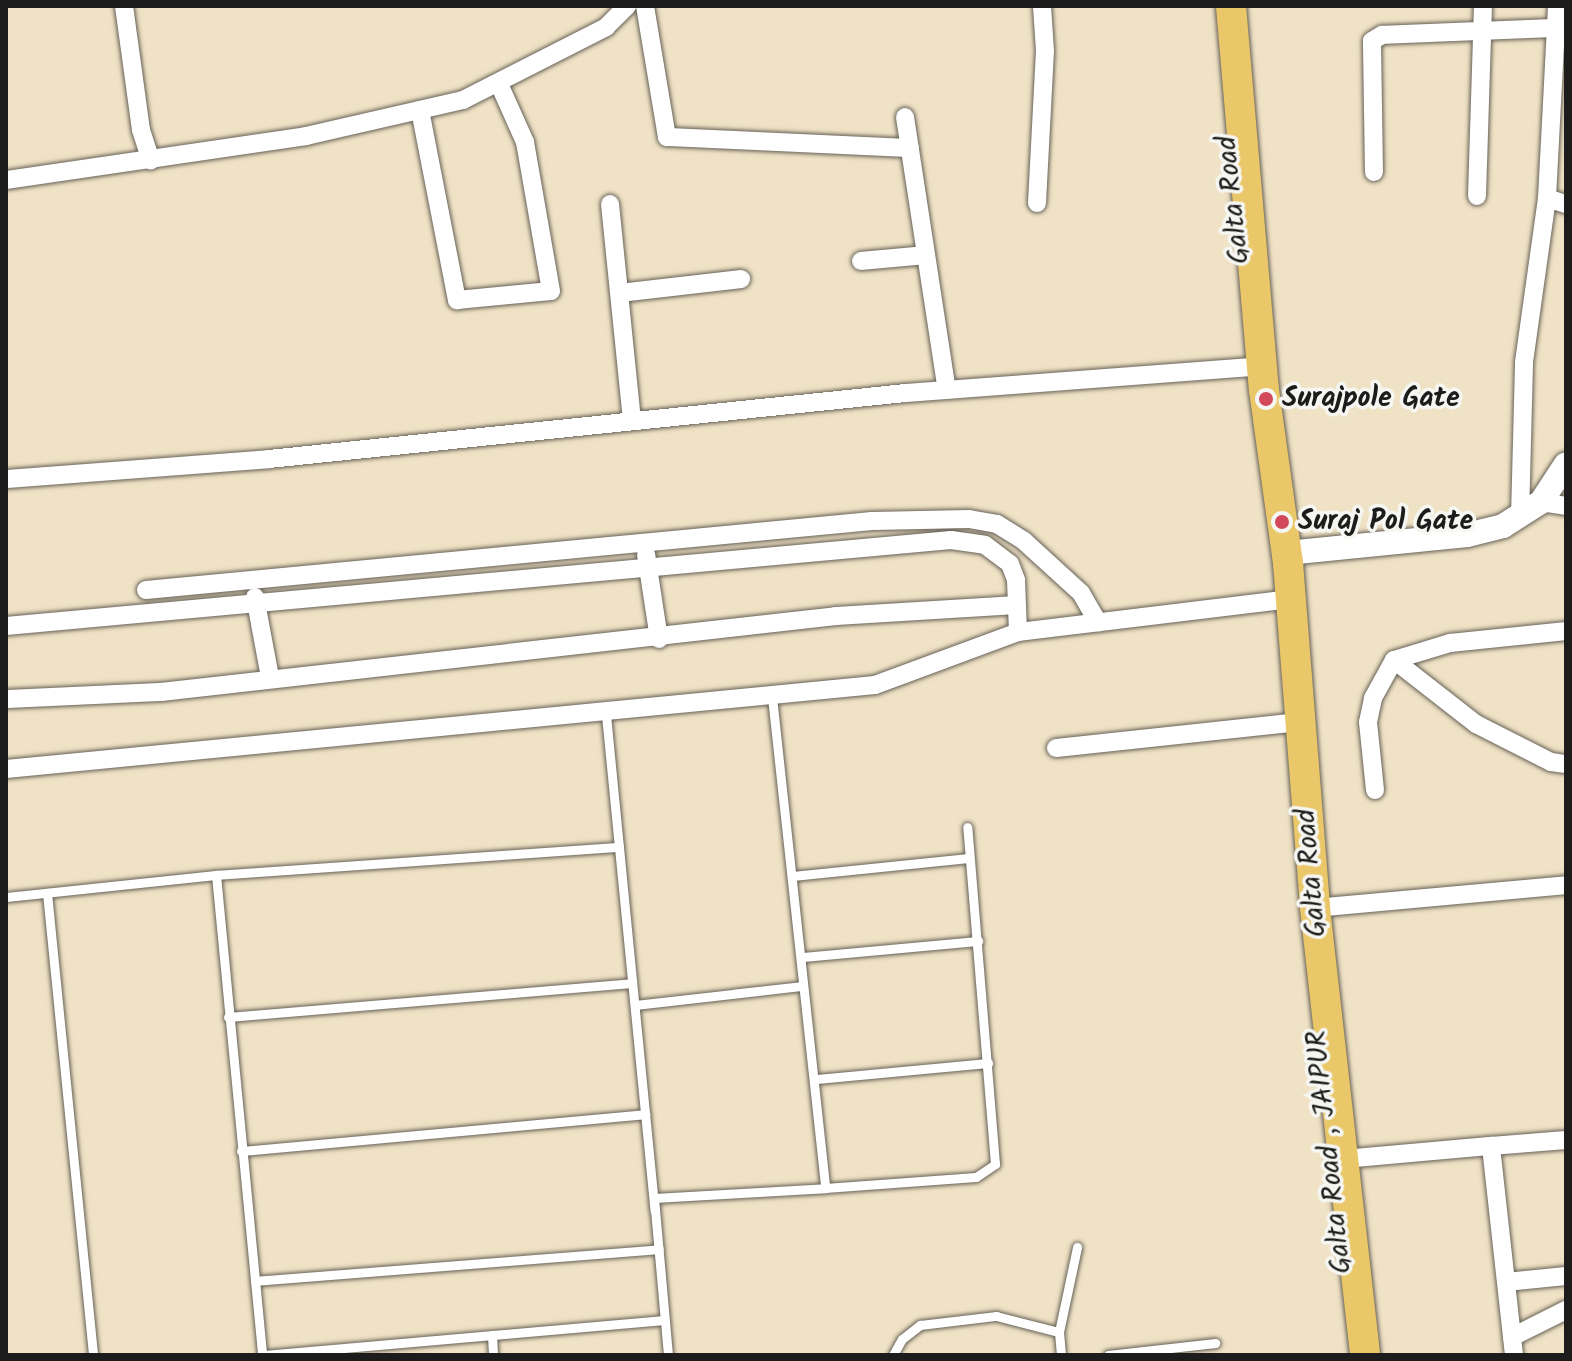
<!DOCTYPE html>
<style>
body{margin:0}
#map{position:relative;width:1572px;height:1361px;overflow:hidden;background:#f0e2c5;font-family:Kalam,sans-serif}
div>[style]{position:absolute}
.roads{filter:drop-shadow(0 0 2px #666157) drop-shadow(0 0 2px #666157)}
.service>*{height:9px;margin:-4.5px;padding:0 4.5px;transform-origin:4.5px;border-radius:4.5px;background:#fff}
.minor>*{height:18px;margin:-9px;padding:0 9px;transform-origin:9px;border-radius:9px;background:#fff}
.tertiary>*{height:24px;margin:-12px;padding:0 12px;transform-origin:12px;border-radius:12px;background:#fff}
.primary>*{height:30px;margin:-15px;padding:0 15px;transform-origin:15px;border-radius:15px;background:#eac769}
.dots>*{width:22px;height:22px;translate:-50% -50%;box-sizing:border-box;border:4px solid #f6f6f2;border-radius:50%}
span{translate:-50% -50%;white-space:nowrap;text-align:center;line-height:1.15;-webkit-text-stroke:7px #f6f6f2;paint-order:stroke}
.street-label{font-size:28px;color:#1c1c1c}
.poi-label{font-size:28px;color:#1c1c1c;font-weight:700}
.left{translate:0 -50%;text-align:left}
.frame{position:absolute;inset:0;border:8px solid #1c1c1c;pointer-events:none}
</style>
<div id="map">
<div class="roads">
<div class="service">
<i style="left:772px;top:697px;width:494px;rotate:83.8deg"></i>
<i style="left:825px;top:1188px;width:151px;rotate:-4.2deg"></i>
<i style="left:976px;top:1177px;width:23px;rotate:-34deg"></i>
<i style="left:995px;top:1164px;width:338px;rotate:-94.7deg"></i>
<i style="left:606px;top:715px;width:498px;rotate:84.4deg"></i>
<i style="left:216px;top:875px;width:482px;rotate:84.5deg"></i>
<i style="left:792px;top:876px;width:178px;rotate:-5.8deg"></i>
<i style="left:47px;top:893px;width:464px;rotate:84.3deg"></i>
<i style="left:6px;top:897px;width:211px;rotate:-6deg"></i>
<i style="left:216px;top:875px;width:404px;rotate:-4deg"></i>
<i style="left:802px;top:957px;width:177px;rotate:-5.2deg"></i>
<i style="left:635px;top:1005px;width:169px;rotate:-6.5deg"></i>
<i style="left:228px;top:1017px;width:405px;rotate:-4.8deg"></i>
<i style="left:816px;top:1079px;width:173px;rotate:-5.3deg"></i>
<i style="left:241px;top:1151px;width:406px;rotate:-5.2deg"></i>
<i style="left:255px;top:1281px;width:405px;rotate:-4.5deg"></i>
<i style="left:1059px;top:1332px;width:87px;rotate:-78deg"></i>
<i style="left:492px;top:1335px;width:20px;rotate:87deg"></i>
<i style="left:264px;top:1355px;width:402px;rotate:-5deg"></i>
<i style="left:668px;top:1355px;width:158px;rotate:-95.1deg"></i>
<i style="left:654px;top:1198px;width:171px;rotate:-3.3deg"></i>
<i style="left:893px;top:1355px;width:18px;rotate:-61deg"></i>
<i style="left:902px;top:1339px;width:23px;rotate:-38deg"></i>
<i style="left:920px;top:1325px;width:77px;rotate:-6.8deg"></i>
<i style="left:996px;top:1316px;width:65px;rotate:14.3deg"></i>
<i style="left:1059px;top:1332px;width:23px;rotate:85deg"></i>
<i style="left:1108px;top:1355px;width:108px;rotate:-6.4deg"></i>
</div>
<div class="minor">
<i style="left:124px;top:6px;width:125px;rotate:82.2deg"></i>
<i style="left:141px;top:130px;width:32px;rotate:72deg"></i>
<i style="left:645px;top:6px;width:133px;rotate:80.5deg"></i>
<i style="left:667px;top:137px;width:243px;rotate:2.6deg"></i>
<i style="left:420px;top:110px;width:194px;rotate:79deg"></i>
<i style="left:457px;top:300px;width:94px;rotate:-5.5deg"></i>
<i style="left:551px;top:291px;width:151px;rotate:-99.9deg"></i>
<i style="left:525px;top:142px;width:64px;rotate:-114.1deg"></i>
<i style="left:905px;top:117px;width:276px;rotate:81.3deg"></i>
<i style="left:1374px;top:172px;width:131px;rotate:-90.9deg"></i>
<i style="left:1372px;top:41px;width:12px;rotate:-31deg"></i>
<i style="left:1382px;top:35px;width:175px;rotate:-2.3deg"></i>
<i style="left:6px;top:180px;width:303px;rotate:-8.3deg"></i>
<i style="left:306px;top:136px;width:161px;rotate:-12.9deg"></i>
<i style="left:463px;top:100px;width:161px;rotate:-27deg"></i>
<i style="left:606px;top:27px;width:30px;rotate:-45deg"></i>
<i style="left:1477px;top:196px;width:190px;rotate:-88.2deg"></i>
<i style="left:1547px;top:198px;width:20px;rotate:18deg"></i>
<i style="left:1037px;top:203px;width:152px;rotate:-87deg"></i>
<i style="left:1045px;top:51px;width:45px;rotate:-93.8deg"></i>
<i style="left:610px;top:204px;width:218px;rotate:84.2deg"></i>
<i style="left:861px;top:261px;width:65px;rotate:-5.3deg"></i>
<i style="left:620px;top:293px;width:122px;rotate:-6.6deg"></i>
<i style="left:6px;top:479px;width:264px;rotate:-4.3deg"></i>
<i style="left:269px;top:459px;width:639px;rotate:-5.92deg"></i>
<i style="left:905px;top:393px;width:362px;rotate:-4.3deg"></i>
<i style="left:1541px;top:502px;width:25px;rotate:9deg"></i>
<i style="left:1520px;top:517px;width:155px;rotate:-88.5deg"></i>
<i style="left:1524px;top:362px;width:166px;rotate:-82deg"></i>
<i style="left:1547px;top:198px;width:192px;rotate:-87deg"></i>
<i style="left:646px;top:554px;width:86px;rotate:81.3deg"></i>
<i style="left:146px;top:590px;width:729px;rotate:-5.43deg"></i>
<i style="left:872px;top:521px;width:97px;rotate:-1.2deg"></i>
<i style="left:969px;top:519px;width:28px;rotate:10deg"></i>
<i style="left:997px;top:524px;width:32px;rotate:32deg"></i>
<i style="left:1024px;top:541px;width:77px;rotate:42.4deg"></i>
<i style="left:1081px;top:593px;width:34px;rotate:60deg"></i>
<i style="left:255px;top:597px;width:81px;rotate:79.4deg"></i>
<i style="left:6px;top:626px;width:949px;rotate:-5.2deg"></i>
<i style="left:951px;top:540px;width:34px;rotate:8deg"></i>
<i style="left:985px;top:545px;width:31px;rotate:37deg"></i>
<i style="left:1010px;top:564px;width:17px;rotate:69deg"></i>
<i style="left:1016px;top:580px;width:52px;rotate:87.8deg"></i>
<i style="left:1394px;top:660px;width:104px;rotate:38deg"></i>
<i style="left:1476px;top:724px;width:84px;rotate:26.9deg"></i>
<i style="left:1551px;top:762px;width:15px;rotate:8deg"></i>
<i style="left:6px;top:699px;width:155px;rotate:-2.6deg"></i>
<i style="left:161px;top:692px;width:679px;rotate:-6.42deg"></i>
<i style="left:836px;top:616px;width:181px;rotate:-3.5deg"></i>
<i style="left:1056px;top:748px;width:245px;rotate:-6.1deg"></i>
<i style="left:6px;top:769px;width:873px;rotate:-5.52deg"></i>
<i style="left:875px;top:685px;width:153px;rotate:-20.3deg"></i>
<i style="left:1018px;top:632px;width:274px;rotate:-6.9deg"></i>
<i style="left:1375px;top:790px;width:68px;rotate:-95.9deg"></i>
<i style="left:1368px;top:722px;width:25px;rotate:-78deg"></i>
<i style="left:1373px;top:698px;width:43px;rotate:-61.1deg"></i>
<i style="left:1394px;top:660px;width:59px;rotate:-16.9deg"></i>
<i style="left:1450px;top:643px;width:117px;rotate:-5.9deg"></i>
<i style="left:1315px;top:908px;width:252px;rotate:-5.2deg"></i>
<i style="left:1344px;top:1159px;width:148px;rotate:-5.1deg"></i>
<i style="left:1506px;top:1282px;width:60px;rotate:-5.7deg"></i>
<i style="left:1512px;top:1337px;width:60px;rotate:-26.6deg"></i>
<i style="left:1514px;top:1355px;width:210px;rotate:-96.3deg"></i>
<i style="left:1491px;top:1146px;width:75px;rotate:-4.6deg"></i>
</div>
<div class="tertiary">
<i style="left:1287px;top:553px;width:181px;rotate:-5.7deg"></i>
<i style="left:1467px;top:535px;width:37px;rotate:-14deg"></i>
<i style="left:1503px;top:526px;width:45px;rotate:-32.3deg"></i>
<i style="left:1541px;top:502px;width:45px;rotate:-56.7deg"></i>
</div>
<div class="primary">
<i style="left:1231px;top:6px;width:385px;rotate:85.1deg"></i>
<i style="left:1264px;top:390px;width:175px;rotate:82.1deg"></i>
<i style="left:1288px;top:563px;width:346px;rotate:85.5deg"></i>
<i style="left:1315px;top:908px;width:450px;rotate:83.6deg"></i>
</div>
</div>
<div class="dots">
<i style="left:1266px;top:399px;background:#d1495b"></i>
<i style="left:1282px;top:522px;background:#d1495b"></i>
</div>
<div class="street-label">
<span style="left:1234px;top:200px;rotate:-96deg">Galta Road</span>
<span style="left:1312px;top:873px;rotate:-95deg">Galta Road</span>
<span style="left:1330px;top:1152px;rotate:-96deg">Galta Road , JAIPUR</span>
</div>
<div class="poi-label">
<span class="left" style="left:1282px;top:399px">Surajpole Gate</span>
<span class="left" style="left:1298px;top:522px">Suraj Pol Gate</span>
</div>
<div class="frame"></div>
</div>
